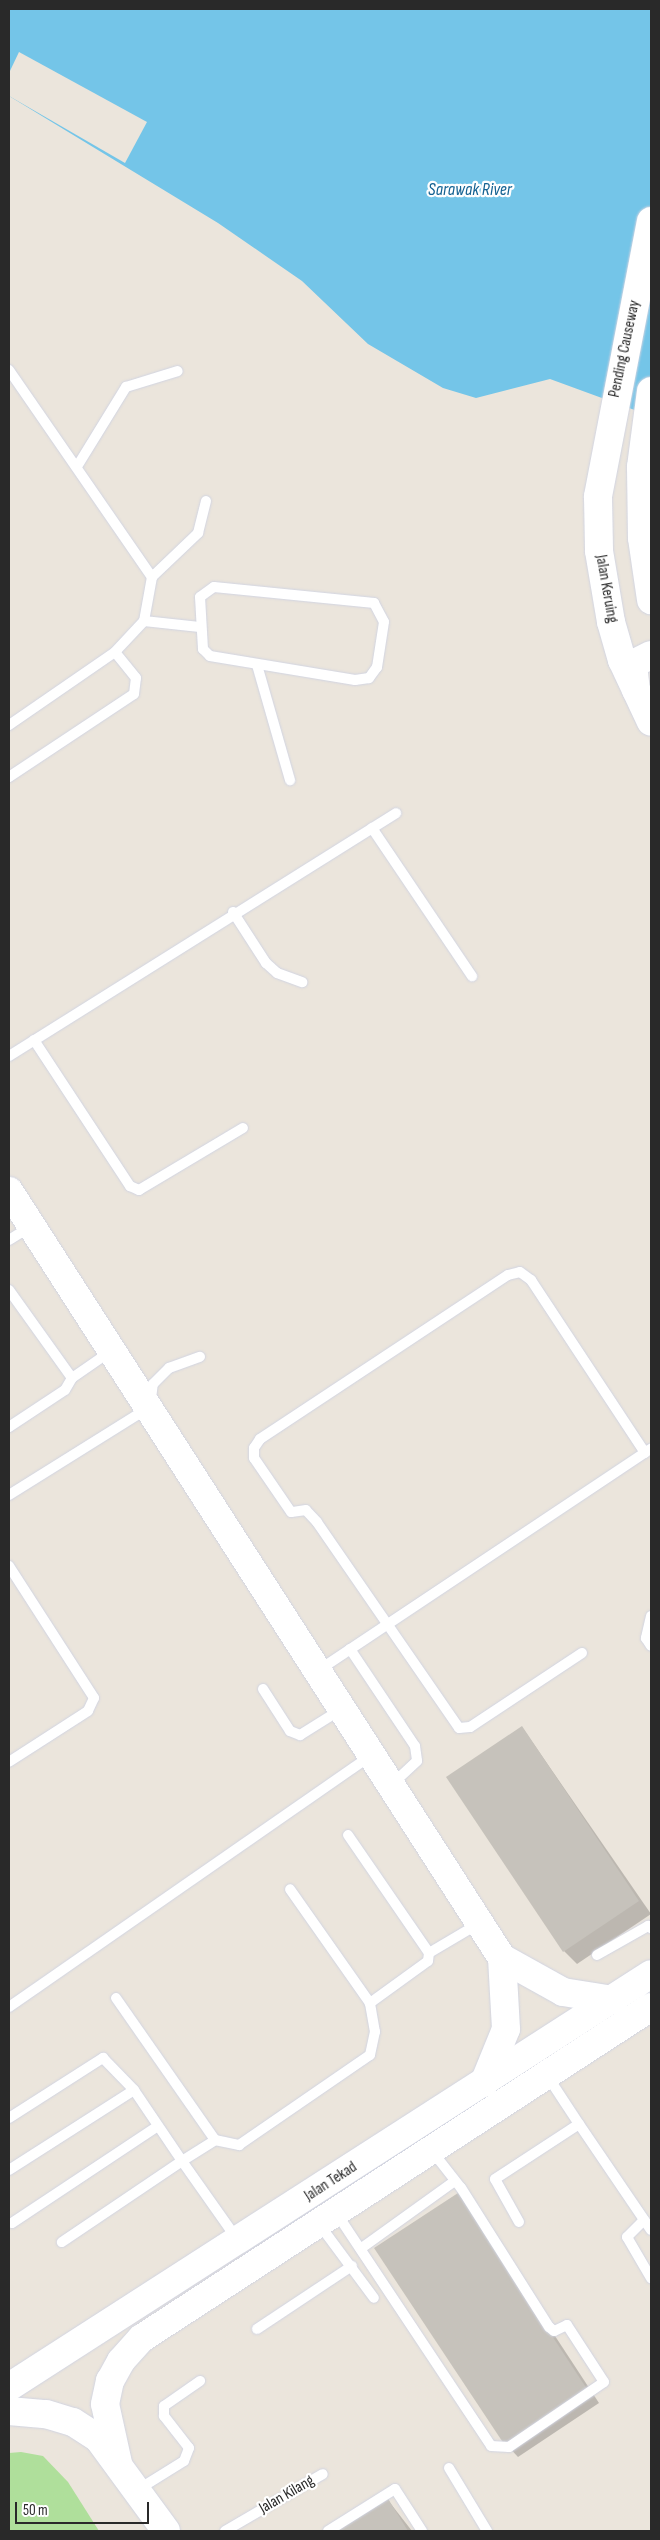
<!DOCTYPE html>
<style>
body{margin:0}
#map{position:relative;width:660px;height:2540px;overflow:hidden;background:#ebe5dc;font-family:"Sofia Sans Condensed",sans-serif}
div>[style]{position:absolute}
.green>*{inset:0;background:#afdf9b}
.water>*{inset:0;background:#74c5e8}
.pier>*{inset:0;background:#ebe5dc}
.shadow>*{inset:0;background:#0003}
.building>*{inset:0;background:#c6c2bb}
.roads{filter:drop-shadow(0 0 1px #d1d4e1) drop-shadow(0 0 1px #d1d4e1)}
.lane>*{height:10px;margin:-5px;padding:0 5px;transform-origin:5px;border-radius:5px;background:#fff}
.secondary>*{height:28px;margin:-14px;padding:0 14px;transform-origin:14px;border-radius:14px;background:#fff}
span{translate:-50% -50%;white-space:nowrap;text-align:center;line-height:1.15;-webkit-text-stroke:4.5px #fff;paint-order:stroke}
.street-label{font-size:16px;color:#292929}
.water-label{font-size:18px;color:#146292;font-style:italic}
.frame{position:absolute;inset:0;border:10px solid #292929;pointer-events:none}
.scale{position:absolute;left:15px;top:2502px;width:134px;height:22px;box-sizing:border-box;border:2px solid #292929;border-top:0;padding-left:6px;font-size:15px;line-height:18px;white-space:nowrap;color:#292929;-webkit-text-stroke:4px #fff;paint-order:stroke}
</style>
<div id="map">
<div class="green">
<i style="clip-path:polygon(21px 2452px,43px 2456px,68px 2482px,99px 2531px,9px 2531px,9px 2453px)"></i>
</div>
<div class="water">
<i style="clip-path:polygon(9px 9px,651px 9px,651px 416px,550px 379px,476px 398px,443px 388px,368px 344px,302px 281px,218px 223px,9px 96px)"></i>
</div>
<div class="pier">
<i style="clip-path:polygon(19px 52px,147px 122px,125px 163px,9px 96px,9px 73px)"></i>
</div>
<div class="shadow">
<i style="clip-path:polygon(522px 1727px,651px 1914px,577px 1964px,564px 1951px)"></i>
<i style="clip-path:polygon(458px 2194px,471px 2208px,599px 2403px,518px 2457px,505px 2443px)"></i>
<i style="clip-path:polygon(387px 2499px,412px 2531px,336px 2531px)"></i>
</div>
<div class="building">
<i style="clip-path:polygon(522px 1726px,639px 1901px,563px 1952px,446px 1777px)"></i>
<i style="clip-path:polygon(458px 2193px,587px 2389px,504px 2444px,374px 2248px)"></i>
<i style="clip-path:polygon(387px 2497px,408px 2531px,333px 2531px)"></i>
</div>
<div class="roads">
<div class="lane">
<i style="left:9px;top:370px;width:252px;rotate:55.4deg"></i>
<i style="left:152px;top:577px;width:45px;rotate:100.3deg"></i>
<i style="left:144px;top:621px;width:42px;rotate:133.1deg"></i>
<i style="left:115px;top:652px;width:129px;rotate:145.4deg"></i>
<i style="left:78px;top:465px;width:92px;rotate:-58.4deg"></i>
<i style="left:126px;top:387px;width:54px;rotate:-17.1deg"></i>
<i style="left:152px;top:577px;width:64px;rotate:-43.7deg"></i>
<i style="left:198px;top:533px;width:33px;rotate:-76deg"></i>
<i style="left:214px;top:587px;width:161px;rotate:5.7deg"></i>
<i style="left:374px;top:603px;width:21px;rotate:62deg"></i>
<i style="left:384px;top:622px;width:46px;rotate:98.8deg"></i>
<i style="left:377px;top:667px;width:14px;rotate:126deg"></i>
<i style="left:369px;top:678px;width:14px;rotate:172deg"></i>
<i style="left:355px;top:680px;width:147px;rotate:-170.6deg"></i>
<i style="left:210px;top:656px;width:10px;rotate:-135deg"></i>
<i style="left:203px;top:649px;width:52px;rotate:-93.3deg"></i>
<i style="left:200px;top:597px;width:17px;rotate:-36deg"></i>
<i style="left:144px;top:621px;width:56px;rotate:6.1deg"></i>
<i style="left:257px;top:665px;width:120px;rotate:74deg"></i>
<i style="left:9px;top:777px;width:150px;rotate:-33.6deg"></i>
<i style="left:134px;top:694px;width:16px;rotate:-83deg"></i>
<i style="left:136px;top:678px;width:33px;rotate:-129deg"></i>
<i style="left:372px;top:828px;width:179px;rotate:56deg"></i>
<i style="left:233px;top:912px;width:61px;rotate:57.1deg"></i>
<i style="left:266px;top:963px;width:15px;rotate:42deg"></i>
<i style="left:277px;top:973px;width:27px;rotate:20deg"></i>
<i style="left:34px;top:1040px;width:175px;rotate:56.7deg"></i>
<i style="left:130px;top:1186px;width:10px;rotate:24deg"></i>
<i style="left:139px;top:1190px;width:121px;rotate:-30.8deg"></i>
<i style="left:9px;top:1056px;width:457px;rotate:-32.1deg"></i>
<i style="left:9px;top:1240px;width:26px;rotate:-32deg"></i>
<i style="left:9px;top:1290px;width:108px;rotate:54.4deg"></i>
<i style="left:72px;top:1378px;width:47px;rotate:-34.7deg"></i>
<i style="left:9px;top:1427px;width:67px;rotate:-33.5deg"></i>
<i style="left:65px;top:1390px;width:14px;rotate:-60deg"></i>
<i style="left:9px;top:1495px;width:166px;rotate:-32deg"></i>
<i style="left:150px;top:1407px;width:23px;rotate:-83deg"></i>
<i style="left:153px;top:1384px;width:23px;rotate:-45deg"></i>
<i style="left:169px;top:1368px;width:33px;rotate:-20deg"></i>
<i style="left:9px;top:1566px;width:157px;rotate:57.2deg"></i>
<i style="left:94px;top:1698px;width:14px;rotate:115deg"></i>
<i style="left:88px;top:1711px;width:94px;rotate:147.2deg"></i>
<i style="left:651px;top:1616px;width:23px;rotate:103deg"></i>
<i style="left:646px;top:1638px;width:9px;rotate:58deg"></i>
<i style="left:350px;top:1649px;width:117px;rotate:56.2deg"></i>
<i style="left:415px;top:1746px;width:15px;rotate:82deg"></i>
<i style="left:417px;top:1761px;width:35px;rotate:137deg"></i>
<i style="left:582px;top:1653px;width:134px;rotate:146.5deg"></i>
<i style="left:470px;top:1727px;width:11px;rotate:175deg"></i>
<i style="left:459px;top:1728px;width:250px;rotate:-124.6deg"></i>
<i style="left:317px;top:1522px;width:16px;rotate:-133deg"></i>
<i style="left:306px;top:1510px;width:15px;rotate:172deg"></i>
<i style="left:291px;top:1512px;width:65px;rotate:-124.4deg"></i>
<i style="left:254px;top:1458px;width:10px;rotate:-90deg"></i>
<i style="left:254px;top:1448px;width:11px;rotate:-56deg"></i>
<i style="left:260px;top:1439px;width:297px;rotate:-33.5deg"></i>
<i style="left:508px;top:1275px;width:12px;rotate:-14deg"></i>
<i style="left:520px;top:1272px;width:14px;rotate:36deg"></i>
<i style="left:531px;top:1280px;width:207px;rotate:56.6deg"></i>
<i style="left:319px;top:1670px;width:399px;rotate:-33.7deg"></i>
<i style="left:263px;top:1689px;width:50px;rotate:57.3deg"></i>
<i style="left:290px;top:1731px;width:11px;rotate:22deg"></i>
<i style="left:300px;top:1735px;width:47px;rotate:-32deg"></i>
<i style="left:348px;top:1835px;width:143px;rotate:55.5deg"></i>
<i style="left:429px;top:1953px;width:8px;rotate:97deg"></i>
<i style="left:428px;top:1961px;width:72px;rotate:144.1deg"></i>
<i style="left:429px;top:1953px;width:57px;rotate:-30.6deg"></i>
<i style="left:597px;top:1955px;width:59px;rotate:-29.6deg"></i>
<i style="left:648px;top:1926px;width:4px;rotate:34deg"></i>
<i style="left:116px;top:1998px;width:173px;rotate:55.1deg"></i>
<i style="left:9px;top:2007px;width:440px;rotate:-34.8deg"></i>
<i style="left:548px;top:2077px;width:56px;rotate:56.6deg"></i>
<i style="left:9px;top:2118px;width:112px;rotate:-32.6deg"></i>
<i style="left:103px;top:2058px;width:45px;rotate:45.9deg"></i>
<i style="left:134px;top:2090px;width:86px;rotate:55.9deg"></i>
<i style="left:182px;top:2161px;width:145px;rotate:146deg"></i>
<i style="left:9px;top:2170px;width:148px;rotate:-32.6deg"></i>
<i style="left:337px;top:2214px;width:278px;rotate:56.4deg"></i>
<i style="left:491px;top:2446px;width:18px;rotate:3deg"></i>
<i style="left:509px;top:2447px;width:115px;rotate:-34.4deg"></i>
<i style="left:604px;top:2382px;width:68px;rotate:-123deg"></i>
<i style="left:567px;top:2325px;width:14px;rotate:155deg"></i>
<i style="left:554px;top:2331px;width:6px;rotate:-141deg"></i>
<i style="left:549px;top:2327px;width:165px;rotate:-122.3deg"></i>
<i style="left:461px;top:2188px;width:47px;rotate:-128.1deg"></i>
<i style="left:644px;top:2220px;width:24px;rotate:135deg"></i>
<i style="left:627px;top:2237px;width:48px;rotate:59.7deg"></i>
<i style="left:519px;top:2222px;width:49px;rotate:-119.2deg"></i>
<i style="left:495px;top:2179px;width:100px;rotate:-33.2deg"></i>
<i style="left:579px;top:2124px;width:128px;rotate:55.8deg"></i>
<i style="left:12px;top:2223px;width:175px;rotate:-33.6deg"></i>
<i style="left:319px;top:2224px;width:92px;rotate:53.4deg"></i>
<i style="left:237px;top:2239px;width:95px;rotate:-125.2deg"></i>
<i style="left:182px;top:2161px;width:39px;rotate:-32deg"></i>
<i style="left:215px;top:2140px;width:25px;rotate:12deg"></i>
<i style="left:239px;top:2145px;width:159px;rotate:-34.5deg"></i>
<i style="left:370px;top:2055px;width:24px;rotate:-78deg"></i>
<i style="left:375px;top:2032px;width:29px;rotate:-100deg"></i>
<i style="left:370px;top:2003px;width:139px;rotate:-125.1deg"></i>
<i style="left:363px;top:2247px;width:113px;rotate:-35.7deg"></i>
<i style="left:257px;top:2329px;width:114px;rotate:-33.6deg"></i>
<i style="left:449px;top:2468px;width:74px;rotate:58.9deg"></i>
<i style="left:139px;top:2489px;width:53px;rotate:-31.9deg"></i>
<i style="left:184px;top:2461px;width:14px;rotate:-69deg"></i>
<i style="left:189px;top:2448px;width:41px;rotate:-128deg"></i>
<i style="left:164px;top:2416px;width:10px;rotate:-90deg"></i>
<i style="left:164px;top:2406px;width:44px;rotate:-34.8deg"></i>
<i style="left:225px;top:2531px;width:113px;rotate:-30.2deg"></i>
<i style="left:328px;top:2531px;width:79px;rotate:-32.1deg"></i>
<i style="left:395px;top:2489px;width:50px;rotate:57.3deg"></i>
</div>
<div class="secondary">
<i style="left:651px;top:221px;width:281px;rotate:100.9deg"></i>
<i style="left:598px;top:497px;width:54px;rotate:88.9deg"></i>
<i style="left:599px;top:551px;width:72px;rotate:80.4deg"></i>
<i style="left:611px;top:622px;width:40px;rotate:74deg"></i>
<i style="left:622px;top:660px;width:68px;rotate:64.9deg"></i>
<i style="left:651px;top:391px;width:77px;rotate:97.5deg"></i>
<i style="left:641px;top:467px;width:71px;rotate:89.2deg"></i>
<i style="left:642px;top:538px;width:63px;rotate:81.7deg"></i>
<i style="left:636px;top:690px;width:26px;rotate:-97deg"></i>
<i style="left:633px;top:664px;width:20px;rotate:-27deg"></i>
<i style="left:9px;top:1191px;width:912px;rotate:57.27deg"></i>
<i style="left:502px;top:1958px;width:70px;rotate:29.1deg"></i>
<i style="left:563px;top:1992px;width:51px;rotate:9.1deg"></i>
<i style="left:484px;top:2083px;width:58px;rotate:-67.8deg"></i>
<i style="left:506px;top:2029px;width:71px;rotate:-93.2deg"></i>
<i style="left:9px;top:2387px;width:763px;rotate:-32.75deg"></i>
<i style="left:9px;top:2411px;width:37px;rotate:5deg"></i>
<i style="left:46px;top:2414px;width:28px;rotate:17deg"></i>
<i style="left:73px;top:2422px;width:30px;rotate:33deg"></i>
<i style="left:98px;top:2438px;width:115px;rotate:53.8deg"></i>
<i style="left:118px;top:2463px;width:60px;rotate:-102.4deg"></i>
<i style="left:105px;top:2404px;width:24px;rotate:-78deg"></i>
<i style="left:110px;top:2381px;width:23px;rotate:-61deg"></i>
<i style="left:121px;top:2361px;width:31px;rotate:-48deg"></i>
<i style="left:142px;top:2338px;width:607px;rotate:-33.04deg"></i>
</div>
</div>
<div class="street-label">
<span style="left:625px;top:349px;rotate:-78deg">Pending Causeway</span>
<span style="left:606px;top:589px;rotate:80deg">Jalan Keruing</span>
<span style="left:331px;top:2182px;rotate:-33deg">Jalan Tekad</span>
<span style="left:287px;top:2495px;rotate:-30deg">Jalan Kilang</span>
</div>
<div class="water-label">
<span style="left:470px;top:190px">Sarawak River</span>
</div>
<div class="frame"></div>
<div class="scale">50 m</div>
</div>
